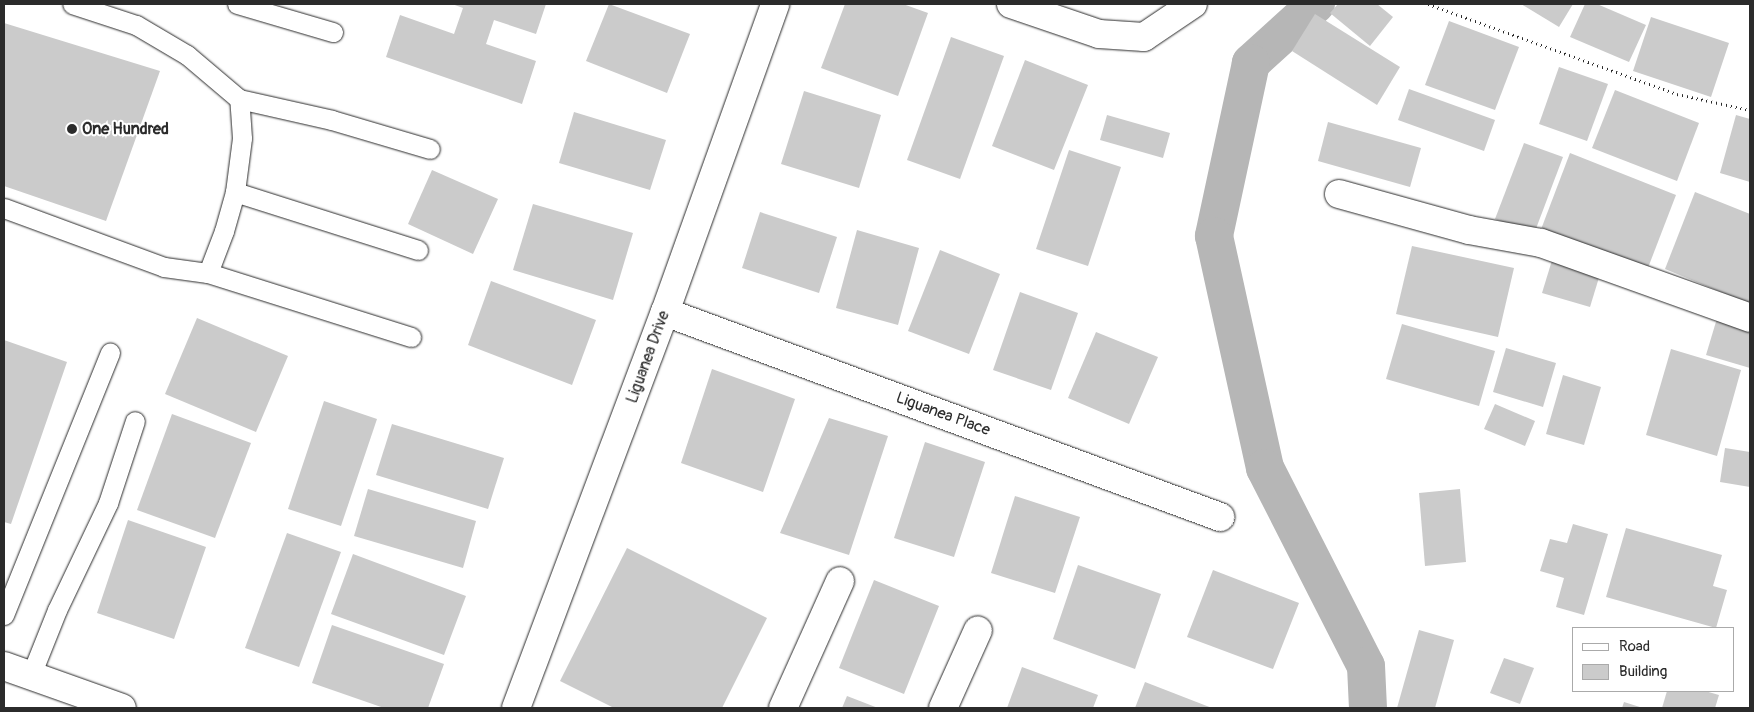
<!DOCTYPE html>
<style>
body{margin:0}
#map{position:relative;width:1754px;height:712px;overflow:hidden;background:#fff;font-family:Pangolin,sans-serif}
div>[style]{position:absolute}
.canal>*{height:38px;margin:-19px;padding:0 19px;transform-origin:19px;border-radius:19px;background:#b6b6b6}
.building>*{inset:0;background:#cbcbcb}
.path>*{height:3px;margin-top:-1.5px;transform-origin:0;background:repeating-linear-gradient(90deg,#2b2b2b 0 1px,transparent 0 5px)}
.roads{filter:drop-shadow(0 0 1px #2b2b2b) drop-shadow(0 0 1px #2b2b2b)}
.service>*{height:19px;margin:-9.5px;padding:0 9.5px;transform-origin:9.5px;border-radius:9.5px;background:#fff}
.minor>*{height:28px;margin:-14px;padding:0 14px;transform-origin:14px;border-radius:14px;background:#fff}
.secondary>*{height:28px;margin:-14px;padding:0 14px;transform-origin:14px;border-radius:14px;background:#fff}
.dots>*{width:14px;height:14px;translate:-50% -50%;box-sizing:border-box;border:2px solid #fff;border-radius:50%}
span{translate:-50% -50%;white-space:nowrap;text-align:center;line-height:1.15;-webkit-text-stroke:4px #fff;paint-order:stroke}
.poi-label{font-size:16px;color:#2b2b2b;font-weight:700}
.left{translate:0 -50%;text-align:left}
.street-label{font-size:16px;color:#2b2b2b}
.frame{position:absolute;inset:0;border:5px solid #2b2b2b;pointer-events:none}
.legend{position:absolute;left:1572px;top:627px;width:162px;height:65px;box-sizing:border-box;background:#fff;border:1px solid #aaa;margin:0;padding:6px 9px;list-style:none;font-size:15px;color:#2b2b2b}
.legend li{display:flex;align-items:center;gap:10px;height:25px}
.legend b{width:25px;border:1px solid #aaa}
</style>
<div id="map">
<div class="canal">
<i style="left:1316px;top:4px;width:88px;rotate:137.8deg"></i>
<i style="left:1251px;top:63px;width:177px;rotate:102.1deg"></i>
<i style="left:1214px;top:236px;width:238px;rotate:77.6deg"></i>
<i style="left:1265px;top:468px;width:222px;rotate:63deg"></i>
<i style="left:1366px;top:666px;width:42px;rotate:87.3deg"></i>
</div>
<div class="building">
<i style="clip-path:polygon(452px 4px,546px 4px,536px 34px,494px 20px,486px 44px,536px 61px,522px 104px,386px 57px,400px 15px,454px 34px,463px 8px)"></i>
<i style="clip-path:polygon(609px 4px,690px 34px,667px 93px,586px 61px)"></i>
<i style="clip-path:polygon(845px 4px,903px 4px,928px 13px,898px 96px,821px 68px)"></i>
<i style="clip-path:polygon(1338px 4px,1377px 4px,1393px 17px,1370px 46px,1330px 13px)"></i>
<i style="clip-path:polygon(1521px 4px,1573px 4px,1559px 27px)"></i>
<i style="clip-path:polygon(1585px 4px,1597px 4px,1646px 25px,1629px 62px,1570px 37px)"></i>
<i style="clip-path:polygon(1315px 14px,1400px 67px,1377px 105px,1292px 51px)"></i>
<i style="clip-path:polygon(1651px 17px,1729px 43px,1711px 97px,1633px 71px)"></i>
<i style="clip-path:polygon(1449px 21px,1519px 47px,1495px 110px,1425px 85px)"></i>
<i style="clip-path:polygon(4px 23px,160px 71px,106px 221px,4px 186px)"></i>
<i style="clip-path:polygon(951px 37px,1004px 56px,960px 179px,907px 160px)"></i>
<i style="clip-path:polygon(1025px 60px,1088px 85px,1054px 170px,992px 146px)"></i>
<i style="clip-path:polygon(1559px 67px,1608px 84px,1587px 141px,1539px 124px)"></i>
<i style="clip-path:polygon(1409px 89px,1495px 120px,1484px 151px,1398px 120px)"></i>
<i style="clip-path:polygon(1615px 90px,1699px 123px,1677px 181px,1592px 148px)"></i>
<i style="clip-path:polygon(804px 91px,881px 115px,859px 188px,781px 164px)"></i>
<i style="clip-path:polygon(574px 112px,666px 140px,650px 190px,559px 163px)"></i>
<i style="clip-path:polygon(1107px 115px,1170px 133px,1163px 158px,1100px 140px)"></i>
<i style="clip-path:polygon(1736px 115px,1750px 119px,1750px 182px,1720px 173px)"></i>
<i style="clip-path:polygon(1328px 122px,1421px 148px,1410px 187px,1318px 161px)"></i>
<i style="clip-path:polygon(1524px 143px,1563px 157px,1534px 234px,1495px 219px)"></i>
<i style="clip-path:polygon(1069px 150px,1121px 167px,1088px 266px,1036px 249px)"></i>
<i style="clip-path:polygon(1570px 153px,1676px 195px,1646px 273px,1540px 232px)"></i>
<i style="clip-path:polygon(432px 170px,498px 199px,473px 254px,408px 224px)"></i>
<i style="clip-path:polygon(1695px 192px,1750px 214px,1750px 304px,1665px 269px)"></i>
<i style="clip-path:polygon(533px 204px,633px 233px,613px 300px,513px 270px)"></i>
<i style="clip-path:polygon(760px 212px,837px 237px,819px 293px,742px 268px)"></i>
<i style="clip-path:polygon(857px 230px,919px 248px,898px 325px,836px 308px)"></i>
<i style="clip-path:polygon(1412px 246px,1514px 268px,1498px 337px,1396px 314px)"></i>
<i style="clip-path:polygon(940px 250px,1000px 274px,969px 354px,908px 331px)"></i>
<i style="clip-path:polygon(1553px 257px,1601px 271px,1590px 307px,1542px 293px)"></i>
<i style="clip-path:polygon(491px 281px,596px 320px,572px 385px,468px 345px)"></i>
<i style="clip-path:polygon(1020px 292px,1078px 313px,1051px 390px,993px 370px)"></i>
<i style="clip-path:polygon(1718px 315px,1750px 324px,1750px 368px,1706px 355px)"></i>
<i style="clip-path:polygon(197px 318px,288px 356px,256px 432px,165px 394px)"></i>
<i style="clip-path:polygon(1402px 324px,1495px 351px,1479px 406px,1386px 379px)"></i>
<i style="clip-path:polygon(1096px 332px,1158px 357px,1129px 424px,1068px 398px)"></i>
<i style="clip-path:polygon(4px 340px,67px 362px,11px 524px,4px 522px)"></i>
<i style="clip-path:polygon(1506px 348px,1556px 363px,1543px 407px,1493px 392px)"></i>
<i style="clip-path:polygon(1671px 349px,1741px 370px,1717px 456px,1646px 435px)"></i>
<i style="clip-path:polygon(712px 369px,795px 399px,763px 492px,681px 463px)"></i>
<i style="clip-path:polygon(1563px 375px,1601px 387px,1584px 445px,1546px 434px)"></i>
<i style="clip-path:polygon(324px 401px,377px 419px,341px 526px,288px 509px)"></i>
<i style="clip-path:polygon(1495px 404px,1535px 421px,1525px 446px,1484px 429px)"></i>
<i style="clip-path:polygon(172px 414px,251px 443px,215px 538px,137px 510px)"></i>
<i style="clip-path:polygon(829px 418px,888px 436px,849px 555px,780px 533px)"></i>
<i style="clip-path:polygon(392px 424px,504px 458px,488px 509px,376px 475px)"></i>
<i style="clip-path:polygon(925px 442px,985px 462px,954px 557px,894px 538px)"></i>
<i style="clip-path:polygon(1725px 448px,1750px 452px,1750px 487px,1720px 482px)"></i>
<i style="clip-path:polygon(368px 489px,476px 521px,463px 568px,354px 536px)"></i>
<i style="clip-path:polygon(1460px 489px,1466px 562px,1425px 566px,1419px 493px)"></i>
<i style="clip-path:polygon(1015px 496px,1080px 517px,1055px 593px,991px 573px)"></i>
<i style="clip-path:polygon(128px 520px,206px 547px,174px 639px,97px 613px)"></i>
<i style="clip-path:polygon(1573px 524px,1608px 534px,1584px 615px,1556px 607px,1564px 578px,1540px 571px,1550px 539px,1567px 543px)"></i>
<i style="clip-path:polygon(1626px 528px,1722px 555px,1713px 586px,1727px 590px,1716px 628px,1606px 597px)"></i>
<i style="clip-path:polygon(287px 533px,341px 552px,299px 667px,245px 648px)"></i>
<i style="clip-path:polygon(627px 548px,767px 618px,722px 708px,614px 708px,560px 681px)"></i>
<i style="clip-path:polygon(353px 554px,466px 596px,444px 655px,331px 614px)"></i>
<i style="clip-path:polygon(1078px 565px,1161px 594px,1135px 669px,1053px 639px)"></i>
<i style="clip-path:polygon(1213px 570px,1299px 603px,1273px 669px,1187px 637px)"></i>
<i style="clip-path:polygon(874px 580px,939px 606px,904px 694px,839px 668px)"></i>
<i style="clip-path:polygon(332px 625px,444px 664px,428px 708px,384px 708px,312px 683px)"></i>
<i style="clip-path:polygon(1419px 630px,1454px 640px,1435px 708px,1397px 708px)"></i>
<i style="clip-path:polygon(1504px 658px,1534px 668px,1520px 704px,1490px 693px)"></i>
<i style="clip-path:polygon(1022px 667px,1098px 695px,1093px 708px,1007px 708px)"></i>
<i style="clip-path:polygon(1145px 682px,1212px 708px,1135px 708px)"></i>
<i style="clip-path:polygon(1667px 691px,1705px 691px,1719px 695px,1715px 708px,1662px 708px)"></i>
<i style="clip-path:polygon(847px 696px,878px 708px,842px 708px)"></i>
<i style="clip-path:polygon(1624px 702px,1643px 708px,1622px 708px)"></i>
</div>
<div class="path">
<i style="left:1428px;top:4px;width:265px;rotate:19.9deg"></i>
<i style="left:1677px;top:94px;width:75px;rotate:12.4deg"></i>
</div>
<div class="roads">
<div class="service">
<i style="left:237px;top:4px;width:100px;rotate:16.3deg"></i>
<i style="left:239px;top:99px;width:95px;rotate:12.7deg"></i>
<i style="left:332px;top:120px;width:102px;rotate:16.5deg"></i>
<i style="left:235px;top:192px;width:192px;rotate:17.6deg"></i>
<i style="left:4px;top:208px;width:171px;rotate:20.2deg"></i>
<i style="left:164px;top:267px;width:44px;rotate:7.8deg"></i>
<i style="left:208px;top:273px;width:45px;rotate:-69.1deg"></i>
<i style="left:224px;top:231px;width:41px;rotate:-74.2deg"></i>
<i style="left:235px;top:192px;width:54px;rotate:-82.6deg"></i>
<i style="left:242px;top:138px;width:39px;rotate:-94deg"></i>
<i style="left:239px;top:99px;width:68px;rotate:-139.8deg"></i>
<i style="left:187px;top:55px;width:59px;rotate:-149.5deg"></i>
<i style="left:136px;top:25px;width:67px;rotate:-161.8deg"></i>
<i style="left:208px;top:273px;width:213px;rotate:17.5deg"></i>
<i style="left:4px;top:615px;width:283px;rotate:-68deg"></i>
<i style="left:31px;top:675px;width:70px;rotate:-68.2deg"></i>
<i style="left:57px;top:610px;width:119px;rotate:-64.5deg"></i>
<i style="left:108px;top:503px;width:86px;rotate:-71.8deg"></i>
</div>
<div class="minor">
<i style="left:1011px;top:4px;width:93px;rotate:18.8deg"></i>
<i style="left:1099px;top:34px;width:45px;rotate:3.8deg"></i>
<i style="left:1144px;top:37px;width:59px;rotate:-34deg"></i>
<i style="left:1339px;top:194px;width:135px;rotate:15.5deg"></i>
<i style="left:1469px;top:230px;width:73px;rotate:10.2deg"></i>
<i style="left:1541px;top:243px;width:222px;rotate:19.7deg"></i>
<i style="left:665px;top:312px;width:592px;rotate:20.27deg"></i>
<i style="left:516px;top:708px;width:423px;rotate:-69.4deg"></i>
<i style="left:665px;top:312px;width:327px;rotate:-70.3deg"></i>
<i style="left:783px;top:708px;width:139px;rotate:-65.8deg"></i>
<i style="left:943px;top:708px;width:85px;rotate:-65.8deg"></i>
</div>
<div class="secondary">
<i style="left:4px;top:666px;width:125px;rotate:19.6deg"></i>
</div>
</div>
<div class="dots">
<i style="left:72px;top:129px;background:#2b2b2b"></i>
</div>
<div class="poi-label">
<span class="left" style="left:82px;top:129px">One Hundred</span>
</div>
<div class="street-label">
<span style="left:648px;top:357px;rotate:-70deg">Liguanea Drive</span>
<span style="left:943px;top:414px;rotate:20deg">Liguanea Place</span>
</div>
<div class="frame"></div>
<ul class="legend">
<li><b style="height:6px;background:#fff"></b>Road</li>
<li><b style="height:14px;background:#cbcbcb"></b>Building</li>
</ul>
</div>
